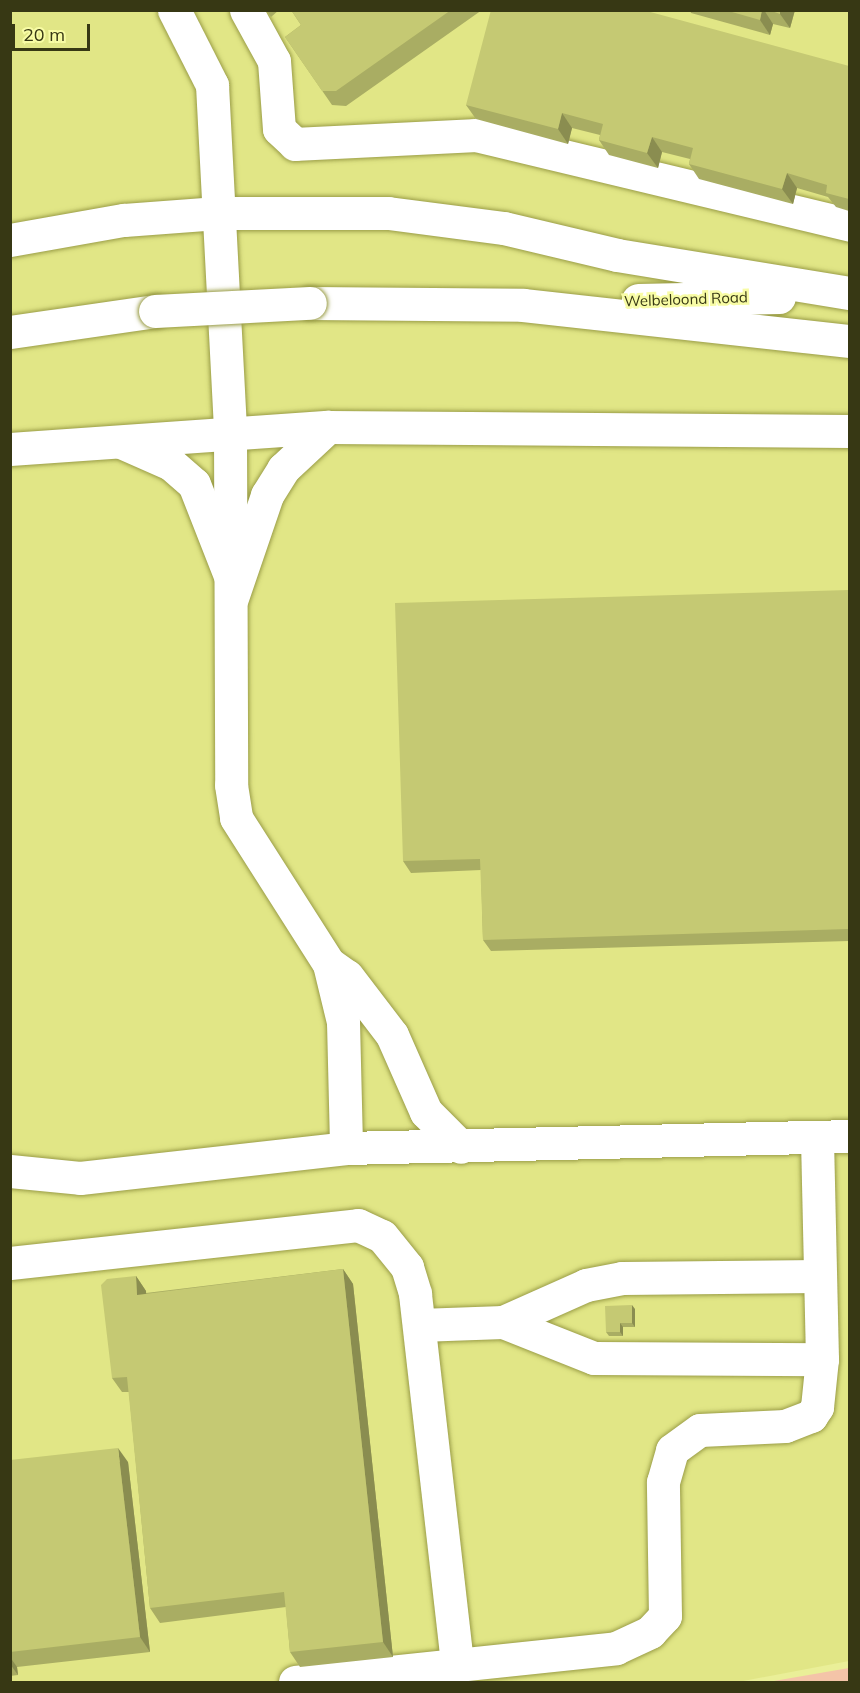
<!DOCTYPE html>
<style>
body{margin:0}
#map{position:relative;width:860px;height:1693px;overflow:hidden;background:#eaef98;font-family:Mulish,sans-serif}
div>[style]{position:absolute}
.built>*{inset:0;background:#e1e686}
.green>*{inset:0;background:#f4c4a8}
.roads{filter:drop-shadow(0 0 2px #9a9d47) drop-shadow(0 0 2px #9a9d47)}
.minor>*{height:33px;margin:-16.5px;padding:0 16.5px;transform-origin:16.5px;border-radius:16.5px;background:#fff}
.major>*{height:33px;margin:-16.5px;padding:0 16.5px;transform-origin:16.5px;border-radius:16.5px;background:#fff}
.bridges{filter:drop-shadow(0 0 2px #9a9d47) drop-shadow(0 0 2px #9a9d47)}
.major-bridge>*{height:33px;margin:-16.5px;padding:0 16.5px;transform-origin:16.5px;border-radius:16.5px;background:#fff}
.wall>*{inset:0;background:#a9ad63}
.shaded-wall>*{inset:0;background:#8a8d50}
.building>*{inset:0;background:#c5c973}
span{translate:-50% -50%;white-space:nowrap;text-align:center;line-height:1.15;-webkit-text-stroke:5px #f8fca5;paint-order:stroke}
.street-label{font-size:15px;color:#373814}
.frame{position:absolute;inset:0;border:12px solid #373814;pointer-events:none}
.scale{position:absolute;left:12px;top:24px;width:78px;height:27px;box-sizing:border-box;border:3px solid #373814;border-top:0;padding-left:8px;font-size:18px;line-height:21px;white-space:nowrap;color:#373814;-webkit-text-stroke:4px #f8fca5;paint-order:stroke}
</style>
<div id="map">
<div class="built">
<i style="clip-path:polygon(11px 11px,849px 11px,849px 1661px,738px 1682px,11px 1682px)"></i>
</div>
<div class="green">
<i style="clip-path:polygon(849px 1668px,849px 1682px,768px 1682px)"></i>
</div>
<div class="roads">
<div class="minor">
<i style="left:174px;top:10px;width:84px;rotate:63.1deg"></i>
<i style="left:212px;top:85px;width:349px;rotate:87deg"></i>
<i style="left:230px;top:434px;width:351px;rotate:89.8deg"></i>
<i style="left:231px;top:785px;width:33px;rotate:81deg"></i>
<i style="left:236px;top:818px;width:173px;rotate:57.5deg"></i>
<i style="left:329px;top:964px;width:60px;rotate:76.4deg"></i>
<i style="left:343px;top:1022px;width:126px;rotate:88.6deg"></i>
<i style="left:246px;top:10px;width:58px;rotate:61.2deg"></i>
<i style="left:274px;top:61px;width:68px;rotate:85.8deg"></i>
<i style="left:279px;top:129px;width:22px;rotate:43deg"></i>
<i style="left:295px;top:144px;width:181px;rotate:-2.8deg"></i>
<i style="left:476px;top:135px;width:385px;rotate:13.5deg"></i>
<i style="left:331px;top:965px;width:19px;rotate:35deg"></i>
<i style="left:347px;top:976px;width:74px;rotate:52.7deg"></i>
<i style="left:392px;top:1035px;width:84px;rotate:66.2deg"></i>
<i style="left:426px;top:1112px;width:49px;rotate:45deg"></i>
<i style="left:10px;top:1171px;width:70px;rotate:5.7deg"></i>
<i style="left:80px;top:1178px;width:268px;rotate:-6.4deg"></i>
<i style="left:346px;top:1148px;width:504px;rotate:-1.36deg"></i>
<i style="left:10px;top:1263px;width:350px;rotate:-6.2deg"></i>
<i style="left:358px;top:1225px;width:26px;rotate:25deg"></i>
<i style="left:382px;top:1236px;width:40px;rotate:51deg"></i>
<i style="left:407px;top:1267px;width:28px;rotate:73deg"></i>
<i style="left:415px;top:1294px;width:371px;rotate:83.5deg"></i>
<i style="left:503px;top:1322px;width:98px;rotate:21.6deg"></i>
<i style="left:594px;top:1358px;width:228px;rotate:0.3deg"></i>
<i style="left:419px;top:1325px;width:84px;rotate:-2deg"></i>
<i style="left:503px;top:1322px;width:91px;rotate:-24deg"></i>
<i style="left:586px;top:1285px;width:37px;rotate:-11deg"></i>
<i style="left:622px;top:1278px;width:197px;rotate:-0.6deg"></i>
<i style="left:295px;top:1682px;width:323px;rotate:-6deg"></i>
<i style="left:616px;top:1648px;width:38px;rotate:-25deg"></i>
<i style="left:650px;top:1632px;width:22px;rotate:-47deg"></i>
<i style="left:665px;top:1616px;width:134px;rotate:-90.9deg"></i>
<i style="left:663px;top:1482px;width:33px;rotate:-74deg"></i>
<i style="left:672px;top:1450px;width:34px;rotate:-36deg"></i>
<i style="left:700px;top:1430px;width:85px;rotate:-2.7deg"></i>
<i style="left:785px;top:1426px;width:28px;rotate:-21deg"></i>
<i style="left:811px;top:1416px;width:11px;rotate:-56deg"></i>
<i style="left:817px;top:1407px;width:48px;rotate:-84.1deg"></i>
<i style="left:822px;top:1359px;width:222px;rotate:-91.3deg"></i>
</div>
<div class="major">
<i style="left:10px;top:240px;width:116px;rotate:-10deg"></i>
<i style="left:124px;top:220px;width:94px;rotate:-4.3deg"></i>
<i style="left:218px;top:213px;width:170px"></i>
<i style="left:388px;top:213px;width:117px;rotate:7.4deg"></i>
<i style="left:504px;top:228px;width:116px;rotate:13.4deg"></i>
<i style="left:617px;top:255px;width:236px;rotate:9.3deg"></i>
<i style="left:638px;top:300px;width:141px;rotate:-1.2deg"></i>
<i style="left:310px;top:303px;width:213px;rotate:0.5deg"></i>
<i style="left:523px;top:305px;width:329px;rotate:6.3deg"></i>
<i style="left:10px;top:332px;width:147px;rotate:-8.2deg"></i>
<i style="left:123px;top:443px;width:52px;rotate:23.6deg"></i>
<i style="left:171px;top:464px;width:30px;rotate:41deg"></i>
<i style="left:194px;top:484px;width:104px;rotate:68.6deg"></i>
<i style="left:10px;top:449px;width:319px;rotate:-4deg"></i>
<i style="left:328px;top:427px;width:522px;rotate:0.44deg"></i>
<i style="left:232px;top:598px;width:109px;rotate:-71.2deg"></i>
<i style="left:267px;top:495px;width:31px;rotate:-58deg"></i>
<i style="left:283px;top:469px;width:62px;rotate:-43deg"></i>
</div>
</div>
<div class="bridges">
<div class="major-bridge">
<i style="left:155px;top:311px;width:155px;rotate:-3deg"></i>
</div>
</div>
<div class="wall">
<i style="clip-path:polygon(266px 10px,279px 10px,271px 17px)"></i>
<i style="clip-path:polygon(291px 10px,482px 10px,346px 106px,332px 105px,285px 37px,301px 25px)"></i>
<i style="clip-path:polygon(690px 10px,795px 10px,790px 28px,773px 24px,770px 35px,691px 13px)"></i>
<i style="clip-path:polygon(849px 66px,849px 211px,836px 207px,828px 197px,797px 188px,793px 204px,699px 179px,689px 164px,690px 159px,662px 152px,658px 168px,609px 155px,599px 140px,600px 135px,572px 128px,568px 144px,476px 119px,466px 105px)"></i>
<i style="clip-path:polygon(849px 590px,849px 941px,491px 951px,483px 940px,481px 870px,411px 873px,403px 861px)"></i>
<i style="clip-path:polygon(343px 1269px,353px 1284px,393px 1657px,300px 1667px,290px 1652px,286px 1607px,160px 1623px,150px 1608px,129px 1392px,122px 1392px,112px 1378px,136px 1276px,146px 1291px,146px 1293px)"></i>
<i style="clip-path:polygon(635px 1309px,635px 1327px,623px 1327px,623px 1336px,609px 1336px,606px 1332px)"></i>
<i style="clip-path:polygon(10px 1460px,128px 1462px,150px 1652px,17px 1667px,18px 1675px,10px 1676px)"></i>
</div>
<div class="shaded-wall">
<i style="clip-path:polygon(762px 10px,764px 10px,773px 24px,770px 35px,760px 20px)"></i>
<i style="clip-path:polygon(780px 10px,795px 10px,790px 28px,780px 14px)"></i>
<i style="clip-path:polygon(562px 113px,572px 128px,568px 144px,558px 129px)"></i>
<i style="clip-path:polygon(652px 137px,662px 152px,658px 168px,647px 153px)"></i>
<i style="clip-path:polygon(787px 173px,797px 188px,793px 204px,782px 189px)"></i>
<i style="clip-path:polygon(343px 1269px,353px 1284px,393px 1657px,383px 1642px)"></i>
<i style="clip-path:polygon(136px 1276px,146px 1291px,147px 1309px,137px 1295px)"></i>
<i style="clip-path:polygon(632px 1305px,635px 1309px,635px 1327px,632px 1323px)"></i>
<i style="clip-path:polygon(620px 1323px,623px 1327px,623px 1336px,620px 1332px)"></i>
<i style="clip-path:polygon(118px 1448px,128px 1462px,150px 1652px,140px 1637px)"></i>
<i style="clip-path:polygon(10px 1657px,17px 1667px,18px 1675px,10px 1664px)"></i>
</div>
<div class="building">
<i style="clip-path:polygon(291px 10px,451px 10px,336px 91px,322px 91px,285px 37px,301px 25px)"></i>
<i style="clip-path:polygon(491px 10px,643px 10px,849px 66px,849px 199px,826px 193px,827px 185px,787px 173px,782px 189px,689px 164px,693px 148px,652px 137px,647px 153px,599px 140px,603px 124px,562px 113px,558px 129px,466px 105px)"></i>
<i style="clip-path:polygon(725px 10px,762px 10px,760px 20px)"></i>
<i style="clip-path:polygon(769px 10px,780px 10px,780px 14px)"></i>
<i style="clip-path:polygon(849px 590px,849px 929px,483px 940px,480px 859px,403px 861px,395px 603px)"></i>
<i style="clip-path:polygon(343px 1269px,383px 1642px,290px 1652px,284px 1592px,150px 1608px,127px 1377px,112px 1378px,101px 1285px,107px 1279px,136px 1276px,137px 1295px)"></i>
<i style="clip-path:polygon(632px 1305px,632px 1323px,620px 1323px,620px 1332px,606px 1332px,605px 1306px)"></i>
<i style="clip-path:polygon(118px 1448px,140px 1637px,10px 1652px,10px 1460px)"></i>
</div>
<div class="street-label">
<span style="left:686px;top:299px;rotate:-2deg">Welbeloond Road</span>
</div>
<div class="frame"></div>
<div class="scale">20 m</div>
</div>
